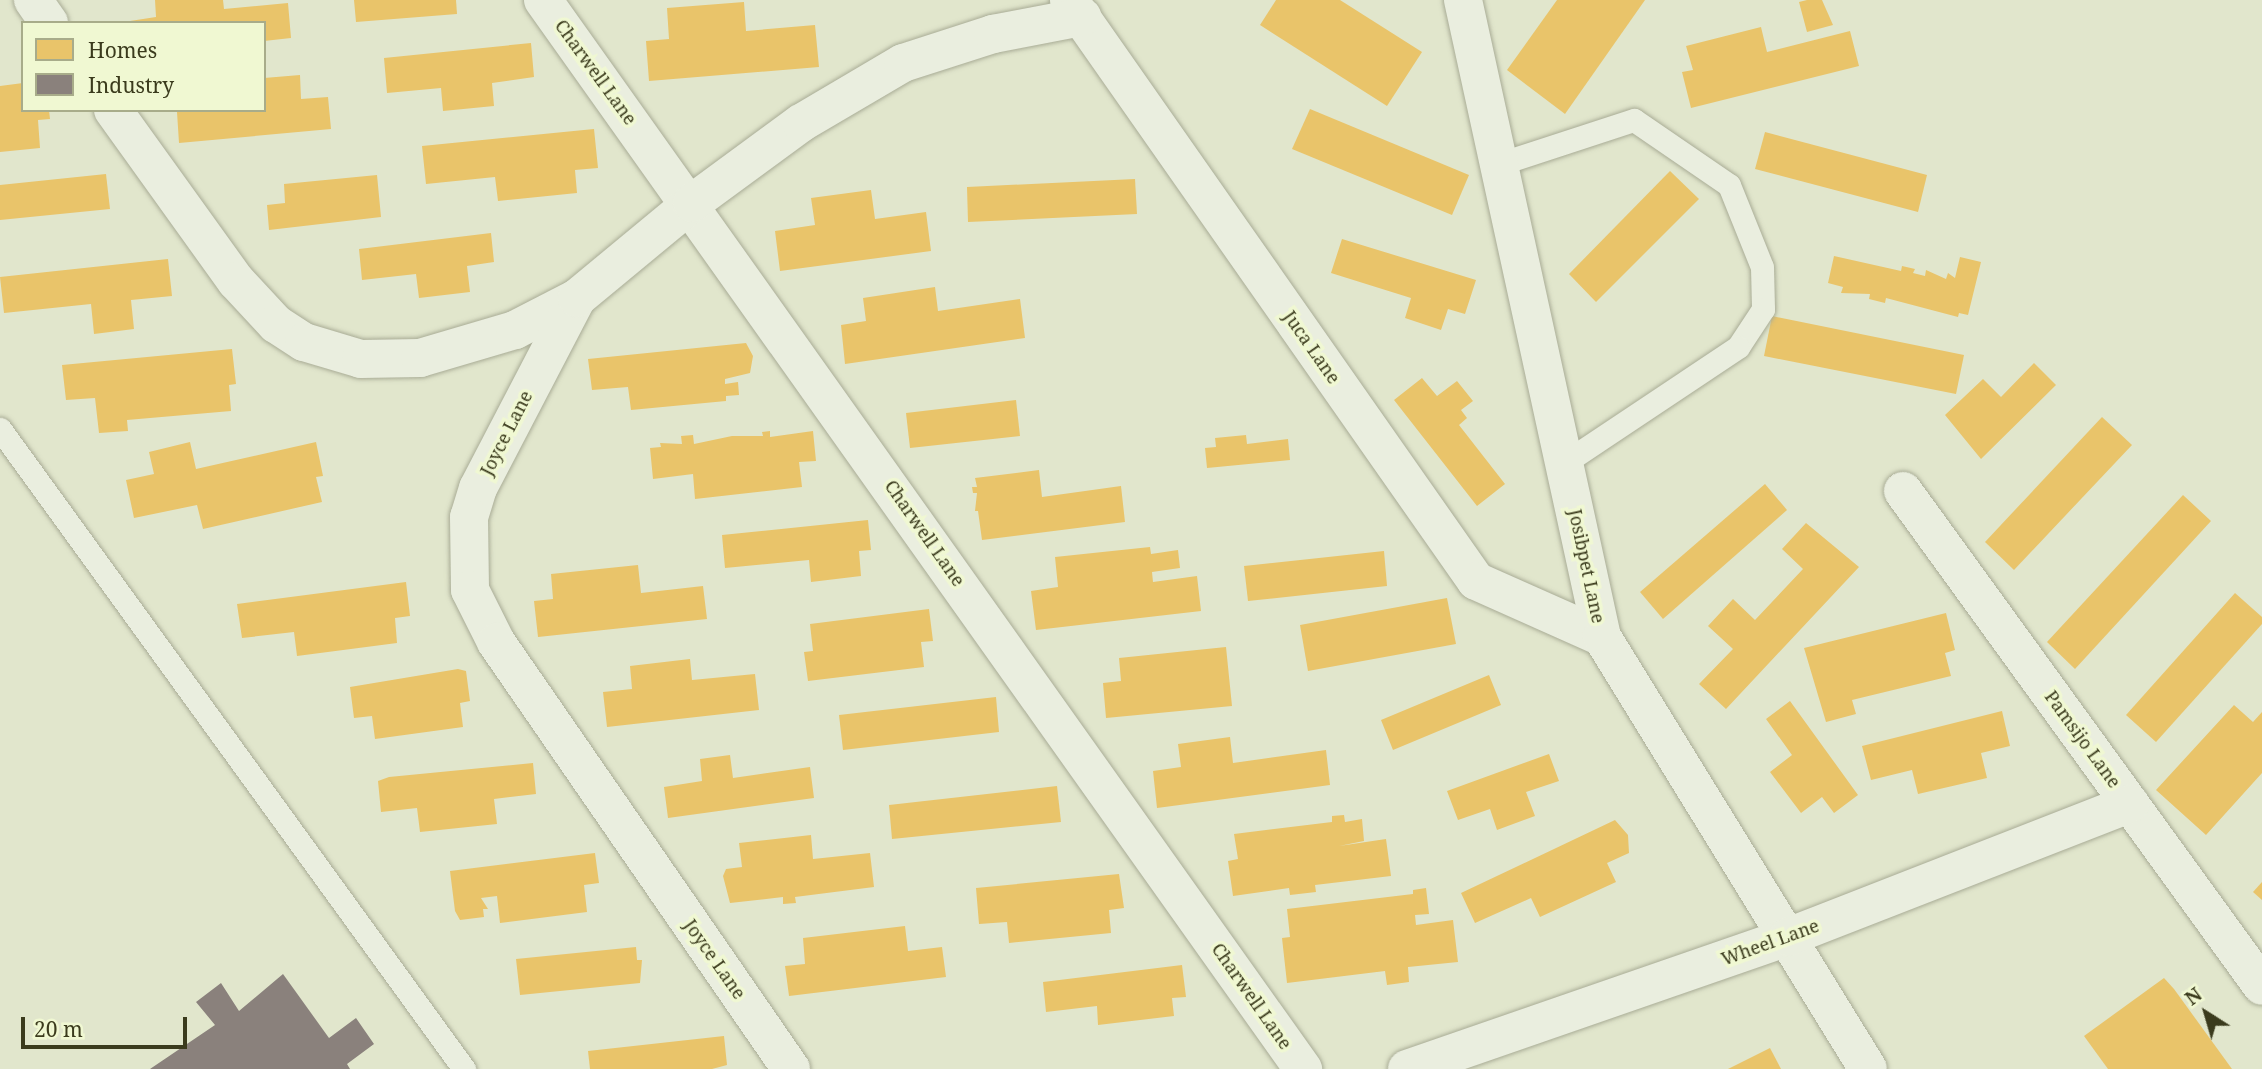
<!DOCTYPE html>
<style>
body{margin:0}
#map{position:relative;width:2262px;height:1069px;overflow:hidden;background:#e1e6cc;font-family:"Noto Serif",serif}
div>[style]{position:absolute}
.homes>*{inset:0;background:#e9c46a}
.industry>*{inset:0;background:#8a817c}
.roads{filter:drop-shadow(0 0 2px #a9ac96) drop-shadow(0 0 2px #a9ac96)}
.lane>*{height:23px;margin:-11.5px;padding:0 11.5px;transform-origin:11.5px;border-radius:11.5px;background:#eaeedf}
.street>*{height:38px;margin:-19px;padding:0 19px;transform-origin:19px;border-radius:19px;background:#eaeedf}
span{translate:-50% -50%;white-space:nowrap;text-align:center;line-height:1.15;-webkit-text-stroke:7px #f0f8d2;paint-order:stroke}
.street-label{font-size:18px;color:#3b3b1d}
.legend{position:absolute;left:21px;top:21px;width:245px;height:91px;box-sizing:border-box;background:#f0f8d2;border:2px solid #a8ac8a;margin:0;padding:9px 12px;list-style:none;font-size:21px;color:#3b3b1d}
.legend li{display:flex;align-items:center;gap:14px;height:35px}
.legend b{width:35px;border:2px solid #a8ac8a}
.north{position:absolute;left:2171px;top:978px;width:70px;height:70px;-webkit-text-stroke:5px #f0f8d2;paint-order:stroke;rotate:323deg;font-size:19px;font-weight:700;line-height:28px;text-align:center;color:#3b3b1d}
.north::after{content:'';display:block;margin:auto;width:24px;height:32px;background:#3b3b1d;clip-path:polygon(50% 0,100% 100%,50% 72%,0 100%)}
.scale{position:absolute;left:21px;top:1017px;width:166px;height:32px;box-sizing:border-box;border:4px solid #3b3b1d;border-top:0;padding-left:9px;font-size:21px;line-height:24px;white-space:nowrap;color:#3b3b1d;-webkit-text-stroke:5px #f0f8d2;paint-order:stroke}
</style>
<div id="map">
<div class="homes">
<i style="clip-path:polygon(155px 0,223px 0,224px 9px,288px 3px,291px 38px,264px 41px,264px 23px,117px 23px,156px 17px)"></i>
<i style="clip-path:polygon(354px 0,456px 0,457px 14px,356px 22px)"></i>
<i style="clip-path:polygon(1276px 0,1340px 0,1422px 52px,1387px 106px,1260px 25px)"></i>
<i style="clip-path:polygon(1557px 0,1645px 0,1565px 114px,1507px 70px)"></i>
<i style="clip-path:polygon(1807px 0,1822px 0,1833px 25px,1807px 32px,1799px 2px)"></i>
<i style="clip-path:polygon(744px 2px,746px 31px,815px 25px,819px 67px,649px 81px,646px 41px,669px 39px,667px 8px)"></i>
<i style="clip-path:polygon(1761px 27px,1767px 52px,1850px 31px,1859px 66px,1691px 108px,1682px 72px,1693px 70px,1686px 46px)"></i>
<i style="clip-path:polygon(531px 43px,534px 77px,492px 83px,494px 106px,443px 111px,441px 88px,387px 93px,384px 58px)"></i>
<i style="clip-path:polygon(300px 75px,301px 99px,328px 97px,331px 129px,179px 143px,177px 112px,264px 110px,264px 78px)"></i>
<i style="clip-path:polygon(23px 83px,23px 110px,49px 110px,50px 119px,38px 120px,40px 148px,0 152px,0 86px)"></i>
<i style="clip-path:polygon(1310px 109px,1469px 175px,1452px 215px,1292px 149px)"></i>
<i style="clip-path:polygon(594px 129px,598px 168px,575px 170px,577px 193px,498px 201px,495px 177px,426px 184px,422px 146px)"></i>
<i style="clip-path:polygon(1765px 132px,1927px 175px,1918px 212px,1755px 169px)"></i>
<i style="clip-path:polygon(1670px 171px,1699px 199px,1596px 302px,1569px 274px)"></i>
<i style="clip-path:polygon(106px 174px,110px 209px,0 220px,0 185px)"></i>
<i style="clip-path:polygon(377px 175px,381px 217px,269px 230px,267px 205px,285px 203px,284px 184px)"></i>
<i style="clip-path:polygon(1135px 179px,1137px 214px,968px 222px,967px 187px)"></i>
<i style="clip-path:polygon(871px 190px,875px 219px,926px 212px,931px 251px,780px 271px,775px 231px,815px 225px,811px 198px)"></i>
<i style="clip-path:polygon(491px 233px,494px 262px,467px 266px,470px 292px,419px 298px,416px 274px,362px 280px,359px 249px)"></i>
<i style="clip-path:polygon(1342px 239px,1476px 280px,1465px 314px,1448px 309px,1441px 330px,1405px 318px,1411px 298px,1331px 273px)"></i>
<i style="clip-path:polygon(1834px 256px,1901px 271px,1902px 266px,1915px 269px,1913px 273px,1925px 276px,1926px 270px,1946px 279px,1948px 273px,1955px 278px,1960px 257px,1981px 262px,1968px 315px,1959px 313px,1958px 317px,1886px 298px,1885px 303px,1869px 299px,1870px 294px,1841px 293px,1843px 287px,1828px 283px)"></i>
<i style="clip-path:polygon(168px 259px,172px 296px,131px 300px,134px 329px,94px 334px,91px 304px,4px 313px,0 277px)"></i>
<i style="clip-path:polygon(935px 287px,938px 311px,1020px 299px,1025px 338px,845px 364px,841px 325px,866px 321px,863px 298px)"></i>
<i style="clip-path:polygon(1772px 316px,1964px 355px,1956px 394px,1764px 356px)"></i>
<i style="clip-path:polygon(746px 343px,753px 356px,750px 373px,725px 379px,725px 384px,738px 382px,739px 395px,726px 396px,726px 401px,631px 410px,628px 387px,592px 390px,588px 359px)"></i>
<i style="clip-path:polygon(232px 349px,236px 384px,229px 385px,231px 411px,127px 420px,128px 431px,99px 433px,95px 398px,66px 400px,62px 365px)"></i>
<i style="clip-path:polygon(2034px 363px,2056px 385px,1981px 459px,1945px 415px,1983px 379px,2001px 397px)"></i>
<i style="clip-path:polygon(1422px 378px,1437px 396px,1457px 381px,1473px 401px,1461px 410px,1467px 418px,1459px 425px,1505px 484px,1477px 506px,1394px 400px)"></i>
<i style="clip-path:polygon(1016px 400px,1020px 436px,910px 448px,906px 413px)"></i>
<i style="clip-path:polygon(2102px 417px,2132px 445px,2014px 570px,1985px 542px)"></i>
<i style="clip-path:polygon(770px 431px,770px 437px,813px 431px,816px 461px,799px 462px,802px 487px,695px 499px,693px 474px,653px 479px,650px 448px,661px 447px,660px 443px,682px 444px,681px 436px,693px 435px,694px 444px,732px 436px,763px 436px,762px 432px)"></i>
<i style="clip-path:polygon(1246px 435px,1247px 444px,1288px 439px,1290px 460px,1207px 468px,1205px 448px,1216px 447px,1215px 438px)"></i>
<i style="clip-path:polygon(190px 442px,196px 469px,316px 442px,323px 476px,316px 477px,322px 502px,203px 529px,197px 505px,134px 518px,126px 480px,154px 474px,149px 452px)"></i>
<i style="clip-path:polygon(1039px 470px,1042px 497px,1121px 486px,1125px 522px,982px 540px,978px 511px,975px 511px,977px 493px,973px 493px,972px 487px,977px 487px,975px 478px)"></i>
<i style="clip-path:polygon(1765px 484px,1787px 510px,1663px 619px,1640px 592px)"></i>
<i style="clip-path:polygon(2183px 495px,2211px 521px,2075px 669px,2047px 642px)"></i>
<i style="clip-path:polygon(868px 520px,871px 550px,859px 551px,861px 576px,811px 582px,809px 560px,725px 568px,722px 535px)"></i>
<i style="clip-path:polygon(1806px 523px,1859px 567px,1726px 709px,1699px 684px,1733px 649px,1708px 626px,1733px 599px,1755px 620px,1803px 569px,1782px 549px)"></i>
<i style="clip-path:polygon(1150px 547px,1151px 554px,1178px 550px,1180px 568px,1152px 572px,1153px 582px,1197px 576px,1201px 611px,1036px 630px,1031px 591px,1058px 587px,1055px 557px)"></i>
<i style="clip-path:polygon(1384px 551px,1387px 586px,1248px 601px,1244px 566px)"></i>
<i style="clip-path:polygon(638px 565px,641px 593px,703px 586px,707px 619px,538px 637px,534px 601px,553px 599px,551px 574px)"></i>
<i style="clip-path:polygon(406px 582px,410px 616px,395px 618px,397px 643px,297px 656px,294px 632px,242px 638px,237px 604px)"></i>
<i style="clip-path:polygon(2235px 593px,2262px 617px,2262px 624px,2156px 742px,2126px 715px)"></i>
<i style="clip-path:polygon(1447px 598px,1456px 644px,1308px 671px,1300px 625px)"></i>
<i style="clip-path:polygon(929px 609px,933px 641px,921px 642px,924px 667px,808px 681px,804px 652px,813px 651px,810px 624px)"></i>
<i style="clip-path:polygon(1946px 613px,1955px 650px,1945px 653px,1951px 676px,1852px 700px,1856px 714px,1826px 722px,1804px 648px)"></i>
<i style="clip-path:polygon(1226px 647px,1232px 706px,1106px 718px,1103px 683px,1121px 681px,1119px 658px)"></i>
<i style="clip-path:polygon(690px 659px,692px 680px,755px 674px,759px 710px,607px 727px,603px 692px,632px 689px,630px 666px)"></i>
<i style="clip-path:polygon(458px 669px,466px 671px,470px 701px,460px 703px,463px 727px,375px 739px,372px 716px,354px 718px,350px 687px)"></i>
<i style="clip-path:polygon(1489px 675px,1501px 705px,1393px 750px,1381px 720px)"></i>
<i style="clip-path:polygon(996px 697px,999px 732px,843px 750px,839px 715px)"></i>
<i style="clip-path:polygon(1790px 701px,1858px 795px,1834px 813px,1822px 797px,1801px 813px,1770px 772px,1792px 755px,1766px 719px)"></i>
<i style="clip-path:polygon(2234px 705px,2253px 722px,2262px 712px,2262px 773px,2206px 835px,2156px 790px)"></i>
<i style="clip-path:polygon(2002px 711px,2010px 746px,1981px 753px,1987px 778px,1918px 794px,1912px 770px,1871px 780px,1862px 746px)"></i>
<i style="clip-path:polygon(1230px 737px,1233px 763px,1326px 750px,1330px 785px,1157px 808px,1153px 771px,1181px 767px,1178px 744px)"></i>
<i style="clip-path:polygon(1549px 754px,1559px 781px,1526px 792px,1535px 816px,1497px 830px,1490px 809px,1458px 820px,1447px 791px)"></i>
<i style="clip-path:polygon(730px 755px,733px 778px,810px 767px,814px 798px,668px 818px,664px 787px,702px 781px,700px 759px)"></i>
<i style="clip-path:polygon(533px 763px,536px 794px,494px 799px,497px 824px,420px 832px,417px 808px,381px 812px,378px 781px,389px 777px)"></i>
<i style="clip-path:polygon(1057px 786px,1061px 822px,892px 839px,889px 805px)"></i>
<i style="clip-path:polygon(1344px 815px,1345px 822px,1362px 819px,1364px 841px,1339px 846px,1386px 839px,1391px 876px,1315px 885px,1316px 892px,1290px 895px,1289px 888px,1233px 896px,1228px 861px,1238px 859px,1234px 834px,1332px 822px,1332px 816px)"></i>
<i style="clip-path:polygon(1615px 820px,1628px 835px,1629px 853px,1607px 863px,1616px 882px,1540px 917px,1531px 898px,1475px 923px,1461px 893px)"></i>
<i style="clip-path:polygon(811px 835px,813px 859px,870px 853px,874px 887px,795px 897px,796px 903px,783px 904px,783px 897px,730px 903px,723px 876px,726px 869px,742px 867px,739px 843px)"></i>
<i style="clip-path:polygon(595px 853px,599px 883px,584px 885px,587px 912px,500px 923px,497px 896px,481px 898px,488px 909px,483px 909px,484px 917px,460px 920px,455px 911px,450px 871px)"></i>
<i style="clip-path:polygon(1119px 874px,1124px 908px,1109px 910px,1111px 933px,1009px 943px,1007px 922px,979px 924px,976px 888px)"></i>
<i style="clip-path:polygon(2262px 882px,2262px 900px,2253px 892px)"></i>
<i style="clip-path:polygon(1426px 888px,1429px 914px,1415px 915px,1416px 925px,1453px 920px,1458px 962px,1408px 967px,1409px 982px,1387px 985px,1385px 971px,1287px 983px,1282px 938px,1290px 937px,1287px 909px,1413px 894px,1413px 890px)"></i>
<i style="clip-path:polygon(905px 926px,908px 951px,942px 947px,946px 977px,789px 996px,785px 966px,805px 964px,803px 938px)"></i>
<i style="clip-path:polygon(636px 947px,637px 960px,642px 960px,640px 983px,520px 995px,516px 959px)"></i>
<i style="clip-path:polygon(1182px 965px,1186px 997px,1172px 998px,1174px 1016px,1098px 1025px,1097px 1006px,1046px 1012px,1043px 982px)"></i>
<i style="clip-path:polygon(2164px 978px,2174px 989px,2232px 1069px,2108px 1069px,2084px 1036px)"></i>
<i style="clip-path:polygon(724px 1036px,727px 1065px,712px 1069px,590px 1069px,588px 1051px)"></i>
<i style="clip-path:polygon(1770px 1048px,1781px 1069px,1728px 1069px)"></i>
</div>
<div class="industry">
<i style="clip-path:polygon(283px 974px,329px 1038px,356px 1018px,374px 1044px,347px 1064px,350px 1069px,150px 1069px,215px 1025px,196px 1002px,221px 983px,239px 1011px)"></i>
</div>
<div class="roads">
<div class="lane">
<i style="left:1499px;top:164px;width:142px;rotate:-18.1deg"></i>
<i style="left:1634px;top:120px;width:115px;rotate:34.4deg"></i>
<i style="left:1729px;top:185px;width:88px;rotate:68.1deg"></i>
<i style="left:1762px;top:267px;width:42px;rotate:88.6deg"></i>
<i style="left:1763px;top:309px;width:45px;rotate:123.3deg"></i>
<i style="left:1738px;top:347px;width:209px;rotate:146.3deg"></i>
<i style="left:0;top:429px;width:791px;rotate:54.06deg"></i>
</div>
<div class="street">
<i style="left:33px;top:0;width:28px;rotate:55deg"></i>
<i style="left:543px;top:0;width:1312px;rotate:54.59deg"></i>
<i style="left:1069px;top:0;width:709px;rotate:54.99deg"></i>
<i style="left:1476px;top:581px;width:138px;rotate:24deg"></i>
<i style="left:1463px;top:0;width:652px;rotate:77.69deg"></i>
<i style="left:1602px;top:637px;width:507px;rotate:58.38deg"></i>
<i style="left:113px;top:110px;width:211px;rotate:54.3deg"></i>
<i style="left:236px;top:281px;width:59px;rotate:47.1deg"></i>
<i style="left:276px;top:324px;width:33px;rotate:33deg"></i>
<i style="left:304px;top:342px;width:59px;rotate:16.6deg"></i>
<i style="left:361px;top:359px;width:59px;rotate:-1deg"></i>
<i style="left:420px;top:358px;width:99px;rotate:-16.4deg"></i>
<i style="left:515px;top:330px;width:70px;rotate:-27.3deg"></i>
<i style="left:577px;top:298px;width:214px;rotate:117.5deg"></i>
<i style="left:478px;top:488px;width:30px;rotate:107deg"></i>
<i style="left:469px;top:517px;width:73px;rotate:89.2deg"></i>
<i style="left:470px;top:590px;width:58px;rotate:63.4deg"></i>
<i style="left:496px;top:642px;width:519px;rotate:55.36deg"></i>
<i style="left:577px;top:298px;width:149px;rotate:-39.6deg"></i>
<i style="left:692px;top:203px;width:135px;rotate:-36.3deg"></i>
<i style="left:801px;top:123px;width:118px;rotate:-30.5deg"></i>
<i style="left:903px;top:63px;width:95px;rotate:-17.9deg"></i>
<i style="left:993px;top:34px;width:91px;rotate:-10.8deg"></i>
<i style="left:1903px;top:491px;width:611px;rotate:54.05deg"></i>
<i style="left:1407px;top:1069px;width:403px;rotate:-19.1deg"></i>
<i style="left:1788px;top:937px;width:367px;rotate:-21.3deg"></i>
</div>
</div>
<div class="street-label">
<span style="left:596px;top:72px;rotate:54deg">Charwell Lane</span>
<span style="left:1312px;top:347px;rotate:55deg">Juca Lane</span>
<span style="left:506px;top:433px;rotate:-63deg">Joyce Lane</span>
<span style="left:925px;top:533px;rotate:55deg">Charwell Lane</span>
<span style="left:1587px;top:566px;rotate:78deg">Josibpet Lane</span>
<span style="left:2083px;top:739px;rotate:54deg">Pamsijo Lane</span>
<span style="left:1770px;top:942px;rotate:-20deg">Wheel Lane</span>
<span style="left:715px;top:959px;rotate:55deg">Joyce Lane</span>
<span style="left:1252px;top:996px;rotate:55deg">Charwell Lane</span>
</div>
<ul class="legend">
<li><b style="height:19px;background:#e9c46a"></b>Homes</li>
<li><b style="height:19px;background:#8a817c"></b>Industry</li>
</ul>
<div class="north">N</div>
<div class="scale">20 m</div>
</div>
